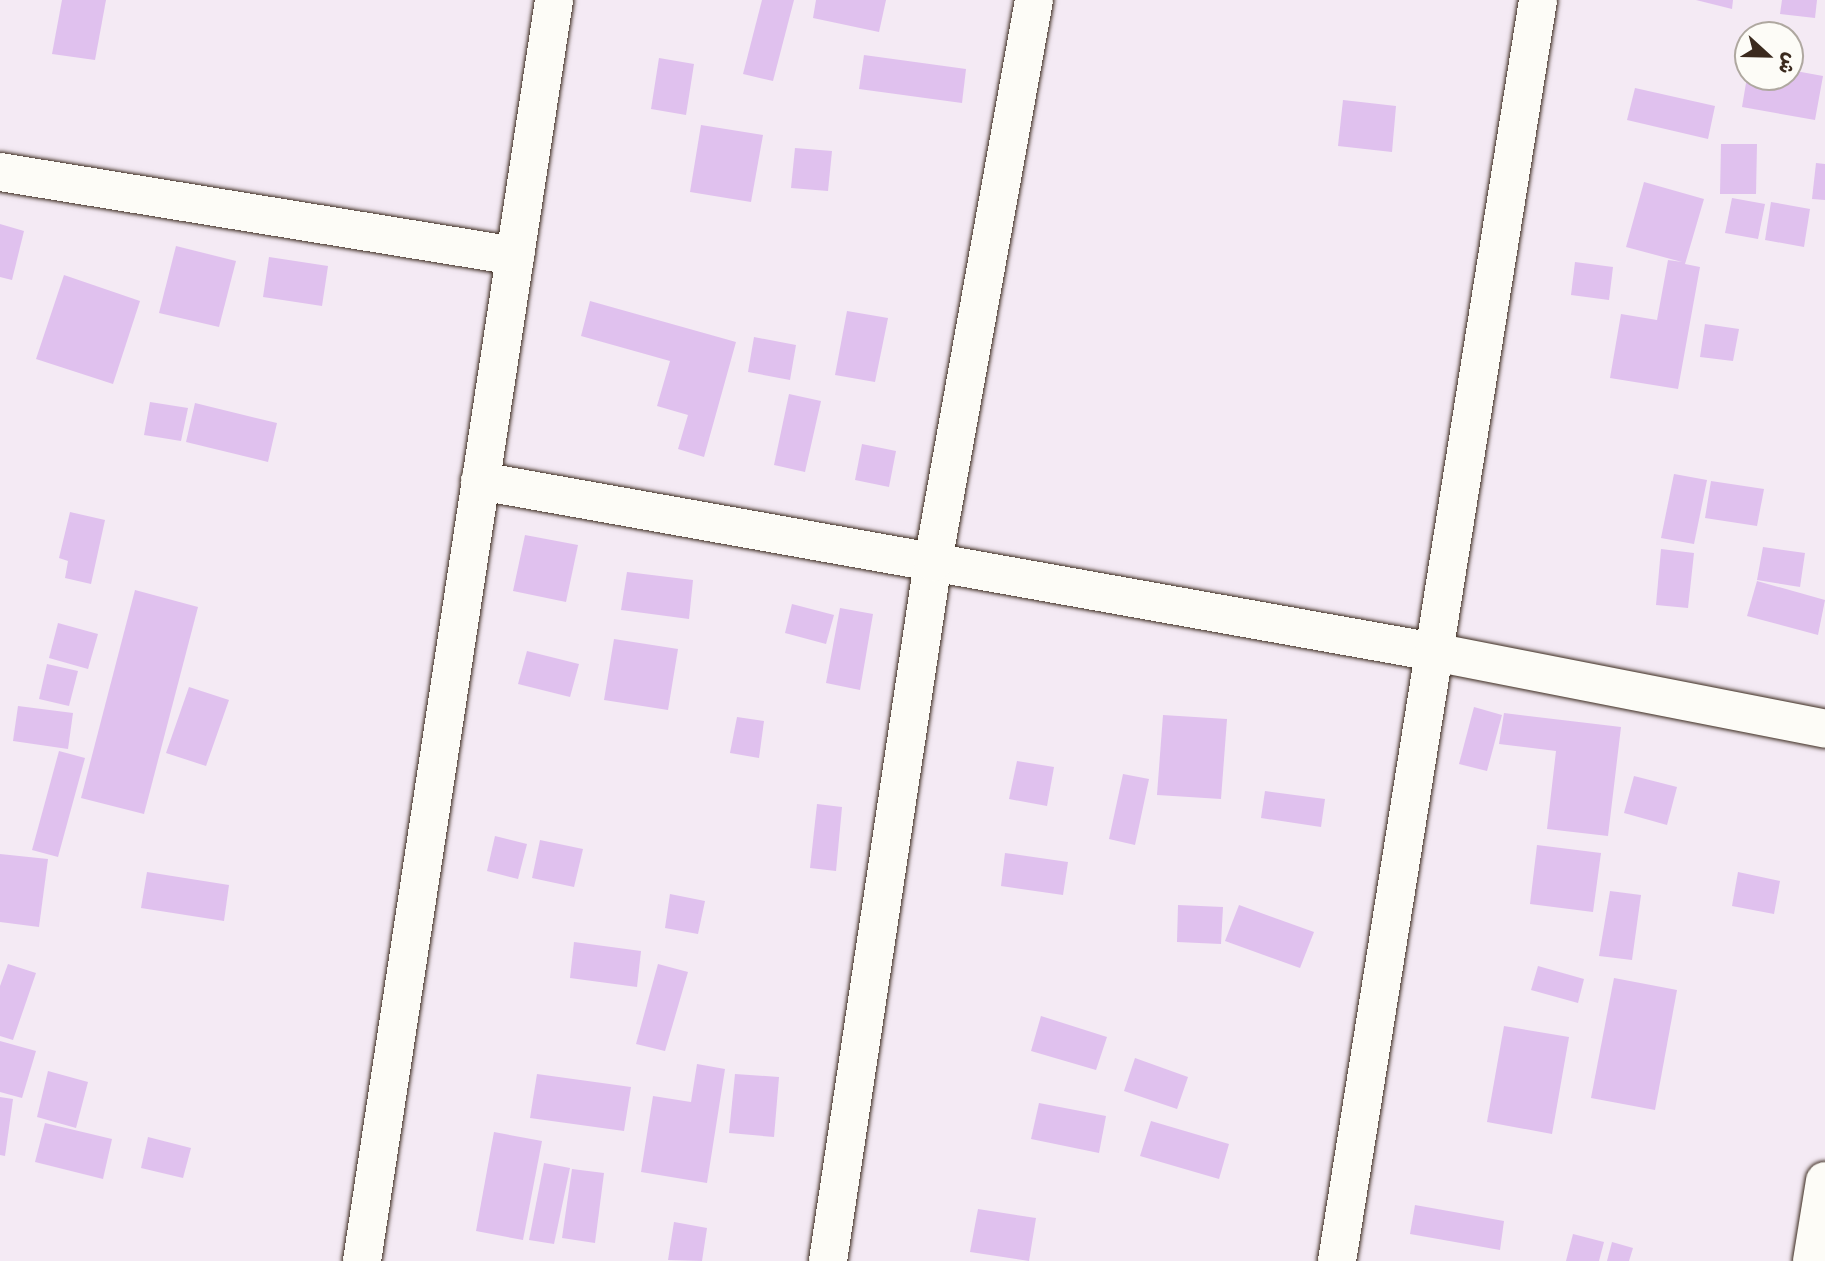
<!DOCTYPE html>
<meta charset="utf-8">
<style>
body{margin:0}
#map{position:relative;width:1825px;height:1261px;overflow:hidden;background:#f4eaf4;font-family:"Balsamiq Sans","Playpen Sans Arabic",sans-serif}
div>[style]{position:absolute}
.building>*{inset:0;background:#e0c1ee}
.roads{filter:drop-shadow(0 0 2px #3b2a1e) drop-shadow(0 0 2px #3b2a1e)}
.street>*{height:38px;margin:-19px;padding:0 19px;transform-origin:19px;border-radius:19px;background:#fdfcf7}
.secondary>*{height:38px;margin:-19px;padding:0 19px;transform-origin:19px;border-radius:19px;background:#fdfcf7}
span{translate:-50% -50%;white-space:nowrap;text-align:center;line-height:1.15;-webkit-text-stroke:7px #fdfcf7;paint-order:stroke}
.north{position:absolute;left:1734px;top:21px;width:70px;height:70px;box-sizing:border-box;background:#fdfcf7;border:2px solid #afa8a0;border-radius:50%;rotate:112deg;font-size:19px;font-weight:700;line-height:28px;text-align:center;color:#3b2a1e}
.north::after{content:'';display:block;margin:auto;width:24px;height:32px;background:#3b2a1e;clip-path:polygon(50% 0,100% 100%,50% 72%,0 100%)}
</style>
<div id="map">
<div class="building">
<i style="clip-path:polygon(62px 0,106px 0,95px 60px,52px 54px)"></i>
<i style="clip-path:polygon(762px 0,794px 0,773px 81px,743px 74px)"></i>
<i style="clip-path:polygon(816px 0,886px 0,879px 32px,813px 18px)"></i>
<i style="clip-path:polygon(1696px 0,1733px 0,1732px 9px)"></i>
<i style="clip-path:polygon(1782px 0,1817px 0,1815px 18px,1780px 14px)"></i>
<i style="clip-path:polygon(864px 55px,966px 69px,962px 103px,859px 89px)"></i>
<i style="clip-path:polygon(659px 58px,694px 64px,686px 115px,651px 109px)"></i>
<i style="clip-path:polygon(1790px 70px,1823px 76px,1815px 120px,1742px 107px,1747px 77px,1790px 77px)"></i>
<i style="clip-path:polygon(1635px 88px,1715px 106px,1708px 139px,1627px 120px)"></i>
<i style="clip-path:polygon(1343px 100px,1396px 106px,1392px 152px,1338px 146px)"></i>
<i style="clip-path:polygon(701px 125px,763px 135px,751px 202px,690px 192px)"></i>
<i style="clip-path:polygon(1721px 144px,1757px 144px,1756px 194px,1720px 194px)"></i>
<i style="clip-path:polygon(795px 148px,832px 151px,828px 191px,791px 188px)"></i>
<i style="clip-path:polygon(1816px 163px,1825px 164px,1825px 200px,1812px 199px)"></i>
<i style="clip-path:polygon(1644px 182px,1704px 199px,1685px 264px,1700px 267px,1678px 389px,1610px 378px,1621px 314px,1657px 320px,1668px 260px,1682px 262px,1626px 247px)"></i>
<i style="clip-path:polygon(1732px 198px,1765px 204px,1758px 239px,1725px 233px)"></i>
<i style="clip-path:polygon(1771px 202px,1810px 209px,1804px 247px,1765px 240px)"></i>
<i style="clip-path:polygon(0 224px,24px 231px,12px 280px,0 277px)"></i>
<i style="clip-path:polygon(176px 246px,236px 261px,219px 327px,159px 313px)"></i>
<i style="clip-path:polygon(269px 257px,328px 266px,322px 306px,263px 297px)"></i>
<i style="clip-path:polygon(1575px 262px,1613px 267px,1609px 300px,1571px 295px)"></i>
<i style="clip-path:polygon(64px 275px,140px 301px,113px 384px,36px 359px)"></i>
<i style="clip-path:polygon(590px 301px,736px 342px,704px 457px,678px 449px,688px 415px,657px 406px,670px 361px,581px 336px)"></i>
<i style="clip-path:polygon(847px 311px,888px 318px,875px 382px,835px 375px)"></i>
<i style="clip-path:polygon(1705px 324px,1739px 329px,1733px 361px,1700px 357px)"></i>
<i style="clip-path:polygon(754px 337px,796px 345px,790px 380px,748px 372px)"></i>
<i style="clip-path:polygon(789px 394px,821px 401px,805px 472px,774px 465px)"></i>
<i style="clip-path:polygon(150px 402px,188px 408px,181px 441px,144px 435px)"></i>
<i style="clip-path:polygon(195px 403px,277px 423px,268px 462px,186px 442px)"></i>
<i style="clip-path:polygon(862px 444px,896px 451px,889px 487px,855px 480px)"></i>
<i style="clip-path:polygon(1674px 474px,1707px 480px,1694px 544px,1661px 538px)"></i>
<i style="clip-path:polygon(1711px 481px,1764px 489px,1757px 526px,1705px 518px)"></i>
<i style="clip-path:polygon(70px 512px,105px 520px,91px 584px,65px 578px,68px 561px,59px 558px)"></i>
<i style="clip-path:polygon(525px 535px,578px 545px,566px 602px,513px 591px)"></i>
<i style="clip-path:polygon(1763px 547px,1805px 553px,1800px 587px,1757px 580px)"></i>
<i style="clip-path:polygon(1661px 549px,1694px 553px,1688px 608px,1656px 605px)"></i>
<i style="clip-path:polygon(627px 572px,693px 580px,689px 619px,621px 610px)"></i>
<i style="clip-path:polygon(1757px 581px,1825px 600px,1818px 635px,1747px 616px)"></i>
<i style="clip-path:polygon(135px 590px,198px 607px,144px 814px,81px 798px)"></i>
<i style="clip-path:polygon(792px 604px,834px 615px,826px 644px,785px 633px)"></i>
<i style="clip-path:polygon(840px 608px,873px 614px,860px 690px,826px 683px)"></i>
<i style="clip-path:polygon(58px 623px,98px 634px,88px 669px,49px 658px)"></i>
<i style="clip-path:polygon(614px 639px,678px 649px,668px 710px,604px 700px)"></i>
<i style="clip-path:polygon(527px 651px,579px 664px,570px 697px,518px 684px)"></i>
<i style="clip-path:polygon(47px 664px,78px 671px,69px 706px,39px 699px)"></i>
<i style="clip-path:polygon(189px 687px,229px 700px,206px 766px,166px 753px)"></i>
<i style="clip-path:polygon(18px 706px,73px 713px,68px 749px,13px 741px)"></i>
<i style="clip-path:polygon(1474px 707px,1502px 715px,1487px 771px,1459px 764px)"></i>
<i style="clip-path:polygon(1504px 713px,1621px 727px,1608px 836px,1547px 829px,1556px 751px,1499px 744px)"></i>
<i style="clip-path:polygon(1163px 715px,1227px 719px,1221px 799px,1157px 795px)"></i>
<i style="clip-path:polygon(737px 717px,764px 721px,759px 758px,730px 753px)"></i>
<i style="clip-path:polygon(59px 751px,85px 758px,58px 857px,32px 850px)"></i>
<i style="clip-path:polygon(1017px 761px,1054px 767px,1047px 806px,1009px 799px)"></i>
<i style="clip-path:polygon(1123px 774px,1149px 779px,1135px 845px,1109px 839px)"></i>
<i style="clip-path:polygon(1634px 776px,1677px 787px,1667px 825px,1624px 813px)"></i>
<i style="clip-path:polygon(1265px 791px,1325px 799px,1321px 827px,1261px 818px)"></i>
<i style="clip-path:polygon(817px 804px,842px 807px,836px 871px,810px 868px)"></i>
<i style="clip-path:polygon(495px 836px,527px 844px,518px 879px,487px 871px)"></i>
<i style="clip-path:polygon(540px 840px,583px 849px,574px 887px,532px 878px)"></i>
<i style="clip-path:polygon(1537px 845px,1601px 853px,1593px 912px,1530px 904px)"></i>
<i style="clip-path:polygon(1005px 853px,1068px 862px,1063px 895px,1001px 886px)"></i>
<i style="clip-path:polygon(0 854px,48px 859px,39px 927px,0 922px)"></i>
<i style="clip-path:polygon(147px 872px,229px 885px,224px 921px,141px 908px)"></i>
<i style="clip-path:polygon(1738px 872px,1780px 881px,1774px 914px,1732px 906px)"></i>
<i style="clip-path:polygon(1610px 891px,1641px 895px,1632px 960px,1599px 956px)"></i>
<i style="clip-path:polygon(670px 894px,705px 901px,698px 934px,665px 928px)"></i>
<i style="clip-path:polygon(1178px 905px,1223px 907px,1221px 944px,1177px 942px)"></i>
<i style="clip-path:polygon(1239px 905px,1314px 932px,1300px 968px,1225px 941px)"></i>
<i style="clip-path:polygon(574px 942px,641px 951px,637px 987px,570px 978px)"></i>
<i style="clip-path:polygon(8px 964px,36px 973px,13px 1040px,0 1036px,0 986px)"></i>
<i style="clip-path:polygon(658px 964px,688px 972px,665px 1051px,636px 1044px)"></i>
<i style="clip-path:polygon(1538px 966px,1584px 979px,1578px 1003px,1531px 990px)"></i>
<i style="clip-path:polygon(1614px 978px,1677px 990px,1655px 1110px,1591px 1098px)"></i>
<i style="clip-path:polygon(1041px 1016px,1107px 1037px,1096px 1070px,1031px 1051px)"></i>
<i style="clip-path:polygon(1504px 1026px,1569px 1037px,1552px 1134px,1487px 1122px)"></i>
<i style="clip-path:polygon(0 1041px,36px 1051px,22px 1098px,0 1092px)"></i>
<i style="clip-path:polygon(1135px 1058px,1188px 1077px,1177px 1109px,1124px 1091px)"></i>
<i style="clip-path:polygon(697px 1064px,725px 1069px,707px 1183px,641px 1172px,653px 1096px,691px 1102px)"></i>
<i style="clip-path:polygon(48px 1071px,88px 1082px,76px 1128px,37px 1117px)"></i>
<i style="clip-path:polygon(537px 1074px,631px 1087px,624px 1131px,530px 1118px)"></i>
<i style="clip-path:polygon(735px 1074px,779px 1077px,774px 1137px,729px 1133px)"></i>
<i style="clip-path:polygon(0 1097px,13px 1099px,5px 1156px,0 1155px)"></i>
<i style="clip-path:polygon(1039px 1103px,1106px 1116px,1099px 1153px,1031px 1139px)"></i>
<i style="clip-path:polygon(1151px 1121px,1229px 1144px,1219px 1179px,1140px 1156px)"></i>
<i style="clip-path:polygon(45px 1123px,112px 1139px,103px 1179px,35px 1162px)"></i>
<i style="clip-path:polygon(494px 1132px,542px 1141px,523px 1240px,476px 1231px)"></i>
<i style="clip-path:polygon(148px 1137px,191px 1148px,183px 1178px,141px 1168px)"></i>
<i style="clip-path:polygon(544px 1163px,570px 1168px,554px 1244px,529px 1240px)"></i>
<i style="clip-path:polygon(572px 1169px,604px 1173px,595px 1243px,562px 1238px)"></i>
<i style="clip-path:polygon(1415px 1205px,1504px 1221px,1500px 1250px,1410px 1234px)"></i>
<i style="clip-path:polygon(978px 1209px,1036px 1218px,1029px 1261px,970px 1252px)"></i>
<i style="clip-path:polygon(674px 1222px,707px 1228px,702px 1261px,668px 1260px)"></i>
<i style="clip-path:polygon(1573px 1234px,1604px 1242px,1599px 1261px,1566px 1261px)"></i>
<i style="clip-path:polygon(1612px 1242px,1633px 1248px,1629px 1261px,1607px 1261px)"></i>
</div>
<div class="roads">
<div class="street">
<i style="left:0;top:172px;width:522px;rotate:9.26deg"></i>
<i style="left:480px;top:481px;width:969px;rotate:10.16deg"></i>
<i style="left:1434px;top:652px;width:399px;rotate:11.1deg"></i>
<i style="left:828px;top:1261px;width:707px;rotate:-81.46deg"></i>
<i style="left:933px;top:562px;width:571px;rotate:-79.81deg"></i>
<i style="left:1337px;top:1261px;width:1277px;rotate:-80.94deg"></i>
<i style="left:1812px;top:1261px;width:81px;rotate:-80.8deg"></i>
</div>
<div class="secondary">
<i style="left:362px;top:1261px;width:1276px;rotate:-81.34deg"></i>
</div>
</div>
<div class="north">ش</div>
</div>
